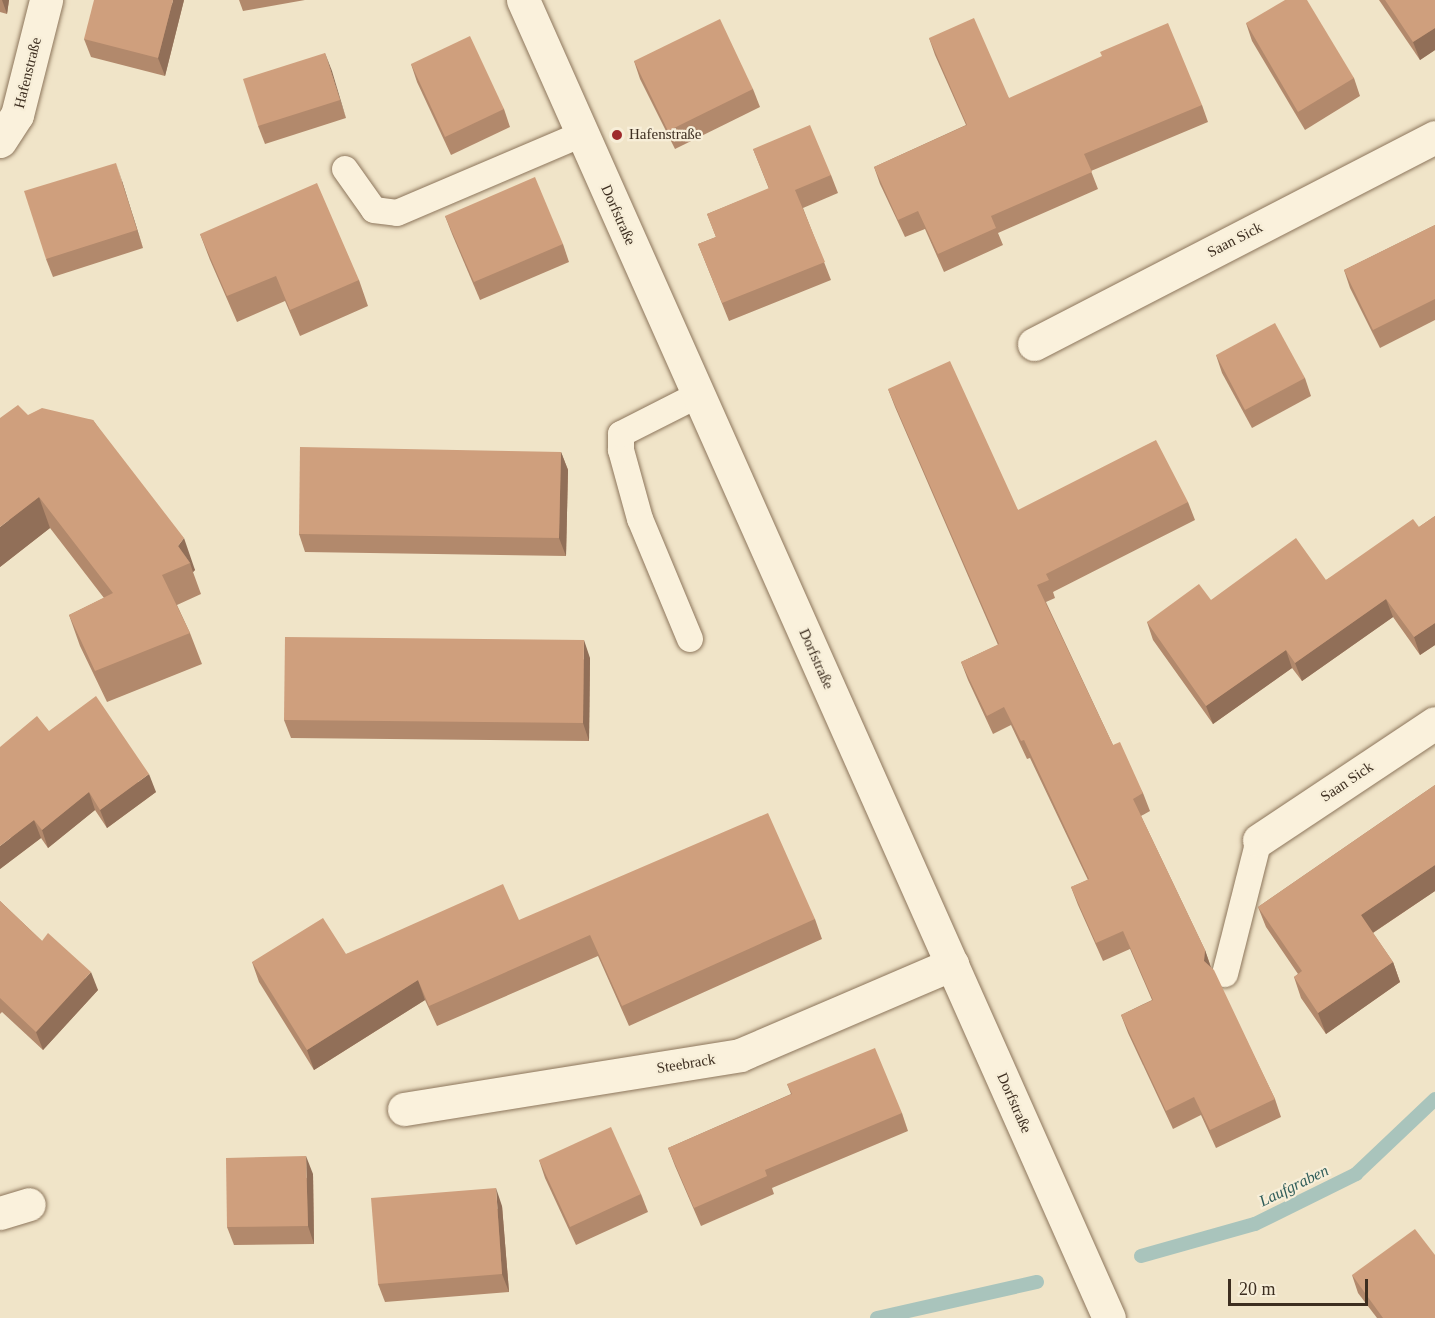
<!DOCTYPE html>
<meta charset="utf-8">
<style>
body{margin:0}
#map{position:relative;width:1435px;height:1318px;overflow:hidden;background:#f0e4c8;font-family:Georgia,serif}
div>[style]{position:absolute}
.stream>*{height:14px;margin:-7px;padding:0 7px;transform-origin:7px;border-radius:7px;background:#a9c4bc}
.roads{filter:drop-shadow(0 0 2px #8d765c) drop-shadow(0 0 2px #8d765c)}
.service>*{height:26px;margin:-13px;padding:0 13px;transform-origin:13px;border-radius:13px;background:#faf1dc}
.minor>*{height:33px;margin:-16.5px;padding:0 16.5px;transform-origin:16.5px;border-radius:16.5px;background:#faf1dc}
.tertiary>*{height:33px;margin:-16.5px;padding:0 16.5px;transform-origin:16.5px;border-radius:16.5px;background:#faf1dc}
.wall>*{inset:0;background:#b2896c}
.shaded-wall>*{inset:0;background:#916f58}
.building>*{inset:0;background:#cf9f7d}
.dots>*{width:16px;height:16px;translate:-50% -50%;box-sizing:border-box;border:3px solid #f7eed8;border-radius:50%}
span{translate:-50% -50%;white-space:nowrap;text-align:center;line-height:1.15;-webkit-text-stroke:4.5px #f7eed8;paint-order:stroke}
.street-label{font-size:15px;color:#3d2e20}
.poi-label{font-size:15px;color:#3d2e20}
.left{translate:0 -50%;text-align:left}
.water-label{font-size:16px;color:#2f5d5a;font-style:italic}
.scale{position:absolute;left:1228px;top:1279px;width:140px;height:27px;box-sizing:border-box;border:3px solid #3d2e20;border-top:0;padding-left:8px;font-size:18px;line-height:21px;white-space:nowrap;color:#3d2e20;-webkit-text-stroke:4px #f7eed8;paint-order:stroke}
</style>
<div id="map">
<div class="stream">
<i style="left:1141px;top:1256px;width:118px;rotate:-15.7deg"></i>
<i style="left:1255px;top:1224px;width:113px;rotate:-26.3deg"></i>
<i style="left:1356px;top:1174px;width:109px;rotate:-43.5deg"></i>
<i style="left:877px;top:1318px;width:164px;rotate:-12.7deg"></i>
</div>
<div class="roads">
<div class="service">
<i style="left:345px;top:169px;width:50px;rotate:54.7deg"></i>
<i style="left:374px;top:210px;width:23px;rotate:7deg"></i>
<i style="left:397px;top:213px;width:201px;rotate:-23.1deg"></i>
<i style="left:690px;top:639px;width:130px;rotate:-112.6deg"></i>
<i style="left:640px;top:519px;width:72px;rotate:-105.4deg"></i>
<i style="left:621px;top:450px;width:16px;rotate:-90deg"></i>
<i style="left:621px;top:434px;width:86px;rotate:-26.9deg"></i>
<i style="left:1225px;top:974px;width:138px;rotate:-75.8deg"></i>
</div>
<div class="minor">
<i style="left:0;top:141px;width:31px;rotate:-57deg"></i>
<i style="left:17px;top:115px;width:119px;rotate:-75.8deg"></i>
<i style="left:1034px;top:344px;width:451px;rotate:-27.3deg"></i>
<i style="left:1259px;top:840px;width:211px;rotate:-33.6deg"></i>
<i style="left:404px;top:1109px;width:340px;rotate:-9.1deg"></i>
<i style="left:740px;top:1055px;width:231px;rotate:-23.2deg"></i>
<i style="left:0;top:1213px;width:30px;rotate:-17deg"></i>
</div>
<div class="tertiary">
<i style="left:523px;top:0;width:1442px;rotate:66.03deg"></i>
</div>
</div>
<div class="wall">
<i style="clip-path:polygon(0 0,9px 0,7px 14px,0 12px)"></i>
<i style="clip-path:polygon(184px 0,165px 76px,91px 57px,84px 39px)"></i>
<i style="clip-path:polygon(239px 0,305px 0,243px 11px)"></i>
<i style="clip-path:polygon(1379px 0,1435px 0,1435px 50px,1420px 60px)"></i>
<i style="clip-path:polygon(1246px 23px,1354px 78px,1360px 96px,1305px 130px,1252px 41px)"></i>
<i style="clip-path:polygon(929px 38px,1009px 98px,1202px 105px,1208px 122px,1091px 171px,1098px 189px,998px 233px,1003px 245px,944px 272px,925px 229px,905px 237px,880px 184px,874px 167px,966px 125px,935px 55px)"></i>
<i style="clip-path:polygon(325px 53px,346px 118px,265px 144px,258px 126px)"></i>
<i style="clip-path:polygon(634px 61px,753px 89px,760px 107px,675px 149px,640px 79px)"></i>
<i style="clip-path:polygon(411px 64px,504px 109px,510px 127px,451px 155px,417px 82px)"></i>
<i style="clip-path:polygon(753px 149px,831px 175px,838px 193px,803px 208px,831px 280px,729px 321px,698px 244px,716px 237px,707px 214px,769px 189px)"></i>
<i style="clip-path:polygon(122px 181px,143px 248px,53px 277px,46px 259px)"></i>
<i style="clip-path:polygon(445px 216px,563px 244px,569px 262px,480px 300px,452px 234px)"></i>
<i style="clip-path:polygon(1435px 225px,1435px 320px,1380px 348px,1350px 288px,1344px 270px)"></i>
<i style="clip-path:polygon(200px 234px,359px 280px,368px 306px,300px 336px,285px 301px,237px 322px,210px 260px)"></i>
<i style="clip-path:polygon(1216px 355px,1305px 378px,1311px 396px,1252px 428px,1222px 373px)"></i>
<i style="clip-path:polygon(888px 389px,1018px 510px,1188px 502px,1195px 520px,1053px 592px,1055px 598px,1046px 602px,1113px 745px,1143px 793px,1150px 811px,1141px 816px,1205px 950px,1211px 967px,1275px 1099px,1281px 1117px,1216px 1148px,1201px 1115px,1173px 1129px,1128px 1033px,1121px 1015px,1152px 1000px,1130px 949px,1103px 961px,1078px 905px,1071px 887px,1088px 880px,1030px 758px,1027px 759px,1011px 725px,993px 734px,968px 680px,961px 662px,998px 645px,895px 407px)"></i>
<i style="clip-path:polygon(28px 415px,93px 420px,195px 570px,193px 572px,201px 594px,177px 605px,190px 633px,202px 664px,107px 702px,80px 646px,69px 615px,104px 598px,50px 528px,0 567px)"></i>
<i style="clip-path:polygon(561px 452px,568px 470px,566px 556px,305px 552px,299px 534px)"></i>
<i style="clip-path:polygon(1435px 516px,1435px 645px,1420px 655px,1393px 617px,1302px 681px,1292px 668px,1213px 724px,1153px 640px,1147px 622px,1211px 600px,1326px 580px,1419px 527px)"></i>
<i style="clip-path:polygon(590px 658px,589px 741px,291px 738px,284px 720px)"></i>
<i style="clip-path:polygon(49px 731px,156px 792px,107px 828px,95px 810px,48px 848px,41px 838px,0 869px)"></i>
<i style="clip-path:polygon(1435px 785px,1435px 891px,1373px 933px,1393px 962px,1400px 982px,1326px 1034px,1301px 998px,1294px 977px,1298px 974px,1266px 927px,1258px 907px)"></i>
<i style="clip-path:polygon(0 901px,42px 941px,98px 990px,43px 1050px,2px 1012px,0 1014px)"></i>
<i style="clip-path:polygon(815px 919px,822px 939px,629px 1026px,598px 956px,437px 1026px,425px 1000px,314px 1070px,259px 982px,252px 962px,346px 954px,519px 920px)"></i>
<i style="clip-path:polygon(787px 1084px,902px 1113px,908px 1131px,772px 1188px,774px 1194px,701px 1226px,675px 1166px,668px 1148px,791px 1094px)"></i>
<i style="clip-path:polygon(539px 1160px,641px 1194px,648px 1212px,576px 1245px,545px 1178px)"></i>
<i style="clip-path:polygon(313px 1174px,314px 1244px,234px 1245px,227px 1227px)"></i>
<i style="clip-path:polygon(502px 1206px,509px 1292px,385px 1302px,378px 1284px)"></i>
<i style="clip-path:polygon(1352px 1275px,1435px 1318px,1377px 1318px,1358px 1293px)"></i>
</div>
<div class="shaded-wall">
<i style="clip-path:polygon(2px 0,9px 0,7px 14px)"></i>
<i style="clip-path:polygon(173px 0,184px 0,165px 76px,158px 58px)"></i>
<i style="clip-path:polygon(1435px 28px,1435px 50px,1420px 60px,1413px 42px)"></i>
<i style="clip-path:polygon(325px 53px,332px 71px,346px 118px,340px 100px)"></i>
<i style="clip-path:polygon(116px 163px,122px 181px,143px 248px,137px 230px)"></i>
<i style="clip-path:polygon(561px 452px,568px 470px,566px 556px,559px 538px)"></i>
<i style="clip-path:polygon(39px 497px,50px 528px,0 567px,0 527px)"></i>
<i style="clip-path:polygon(184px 538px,195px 570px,193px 572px,190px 563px,178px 546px)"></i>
<i style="clip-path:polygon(1386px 599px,1393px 617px,1302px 681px,1295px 663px)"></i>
<i style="clip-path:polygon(1435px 623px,1435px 645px,1420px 655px,1414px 637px)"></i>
<i style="clip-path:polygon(584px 640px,590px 658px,589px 741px,583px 723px)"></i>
<i style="clip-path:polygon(1286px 650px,1292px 668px,1213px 724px,1206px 706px)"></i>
<i style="clip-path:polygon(149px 774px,156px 792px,107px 828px,100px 810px)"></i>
<i style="clip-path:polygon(89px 792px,95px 810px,48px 848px,42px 830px)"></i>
<i style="clip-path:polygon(34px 820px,41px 838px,0 869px,0 846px)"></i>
<i style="clip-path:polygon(1435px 865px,1435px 891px,1368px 936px,1361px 915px)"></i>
<i style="clip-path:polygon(1205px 950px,1211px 968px,1204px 961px)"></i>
<i style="clip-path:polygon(1393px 962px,1400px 982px,1326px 1034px,1318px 1013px)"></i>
<i style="clip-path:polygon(91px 972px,98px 990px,43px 1050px,36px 1032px)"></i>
<i style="clip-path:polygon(418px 980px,425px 1000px,314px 1070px,307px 1050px)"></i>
<i style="clip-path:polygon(306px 1156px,313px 1174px,314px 1244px,308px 1226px)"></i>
<i style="clip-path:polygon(496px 1188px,502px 1206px,509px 1292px,502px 1274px)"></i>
</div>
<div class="building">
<i style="clip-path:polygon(94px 0,173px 0,158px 58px,84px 39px)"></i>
<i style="clip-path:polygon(1285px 0,1307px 0,1354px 78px,1298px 112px,1246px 23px)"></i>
<i style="clip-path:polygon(1385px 0,1435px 0,1435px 28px,1413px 42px)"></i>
<i style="clip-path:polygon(974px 18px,1009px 98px,1102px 56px,1100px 52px,1168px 23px,1202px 105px,1084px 154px,1092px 172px,991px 216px,996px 228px,938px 254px,918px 211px,898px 220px,874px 167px,967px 125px,929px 38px)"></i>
<i style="clip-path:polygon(720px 19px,753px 89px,668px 131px,634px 61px)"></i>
<i style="clip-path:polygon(470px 36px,504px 109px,445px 137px,411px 64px)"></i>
<i style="clip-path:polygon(325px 53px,340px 100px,258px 126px,243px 79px)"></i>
<i style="clip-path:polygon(810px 125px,831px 175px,795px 190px,825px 262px,722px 303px,698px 244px,716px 237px,707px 214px,769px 188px,753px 149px)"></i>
<i style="clip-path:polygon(116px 163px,137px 230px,46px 259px,24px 191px)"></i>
<i style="clip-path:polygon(535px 177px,563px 244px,474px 282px,445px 216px)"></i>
<i style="clip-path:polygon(317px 183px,359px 280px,290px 310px,276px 276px,227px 296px,200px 234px)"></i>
<i style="clip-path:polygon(1435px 225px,1435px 299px,1373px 330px,1344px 270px)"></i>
<i style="clip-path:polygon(1275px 323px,1305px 378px,1245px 410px,1216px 355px)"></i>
<i style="clip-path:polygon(950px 361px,1018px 510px,1156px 440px,1188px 502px,1046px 574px,1049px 580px,1037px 585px,1113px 745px,1120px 742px,1143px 793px,1133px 799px,1205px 950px,1204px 961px,1214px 970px,1275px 1099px,1210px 1130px,1194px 1097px,1166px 1111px,1121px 1015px,1153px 1000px,1123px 931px,1096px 943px,1071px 887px,1089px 879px,1024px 740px,1021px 741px,1004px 707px,987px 716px,961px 662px,999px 644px,888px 389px)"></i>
<i style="clip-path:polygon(18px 405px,28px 415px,42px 408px,93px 420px,184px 538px,178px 546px,190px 563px,162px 575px,190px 633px,95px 671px,69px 615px,113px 593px,39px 497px,0 527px,0 418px)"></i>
<i style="clip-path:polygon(300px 447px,561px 452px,559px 538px,299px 534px)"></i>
<i style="clip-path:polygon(1435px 516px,1435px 623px,1414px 637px,1386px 599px,1295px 663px,1286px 650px,1206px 706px,1147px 622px,1199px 584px,1211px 600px,1296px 538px,1326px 580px,1413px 519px,1419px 527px)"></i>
<i style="clip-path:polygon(285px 637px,584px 640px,583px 723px,284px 720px)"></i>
<i style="clip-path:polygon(96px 696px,149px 774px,100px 810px,89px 792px,42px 830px,34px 820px,0 846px,0 747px,37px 716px,49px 731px)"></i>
<i style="clip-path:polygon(1435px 785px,1435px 865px,1361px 915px,1393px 962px,1318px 1013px,1294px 977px,1302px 971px,1258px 907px)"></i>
<i style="clip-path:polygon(768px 813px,815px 919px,622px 1006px,590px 935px,429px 1006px,418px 980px,307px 1050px,252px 962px,323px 918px,346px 954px,503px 884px,519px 920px)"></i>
<i style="clip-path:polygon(0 901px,42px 941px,48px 933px,91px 972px,36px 1032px,0 998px)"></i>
<i style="clip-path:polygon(875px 1048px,902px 1113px,765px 1170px,767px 1176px,694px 1208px,668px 1148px,792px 1094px,787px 1084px)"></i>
<i style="clip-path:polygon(611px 1127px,641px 1194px,570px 1227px,539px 1160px)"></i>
<i style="clip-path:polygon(306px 1156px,308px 1226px,227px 1227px,226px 1158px)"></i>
<i style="clip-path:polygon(496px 1188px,502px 1274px,378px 1284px,371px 1198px)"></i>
<i style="clip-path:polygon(1415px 1229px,1435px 1255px,1435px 1318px,1383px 1318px,1352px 1275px)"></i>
</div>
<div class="dots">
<i style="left:617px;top:135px;background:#9e2a2b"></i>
</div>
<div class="street-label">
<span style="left:28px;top:73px;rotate:-76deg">Hafenstraße</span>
<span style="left:618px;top:215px;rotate:66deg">Dorfstraße</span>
<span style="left:1235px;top:240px;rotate:-27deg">Saan Sick</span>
<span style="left:816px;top:659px;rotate:66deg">Dorfstraße</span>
<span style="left:1347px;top:782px;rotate:-34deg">Saan Sick</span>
<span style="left:686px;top:1064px;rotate:-9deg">Steebrack</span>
<span style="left:1014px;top:1103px;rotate:66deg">Dorfstraße</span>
</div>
<div class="poi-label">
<span class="left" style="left:629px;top:135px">Hafenstraße</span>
</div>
<div class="water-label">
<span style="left:1294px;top:1186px;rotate:-26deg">Laufgraben</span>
</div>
<div class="scale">20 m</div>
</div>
